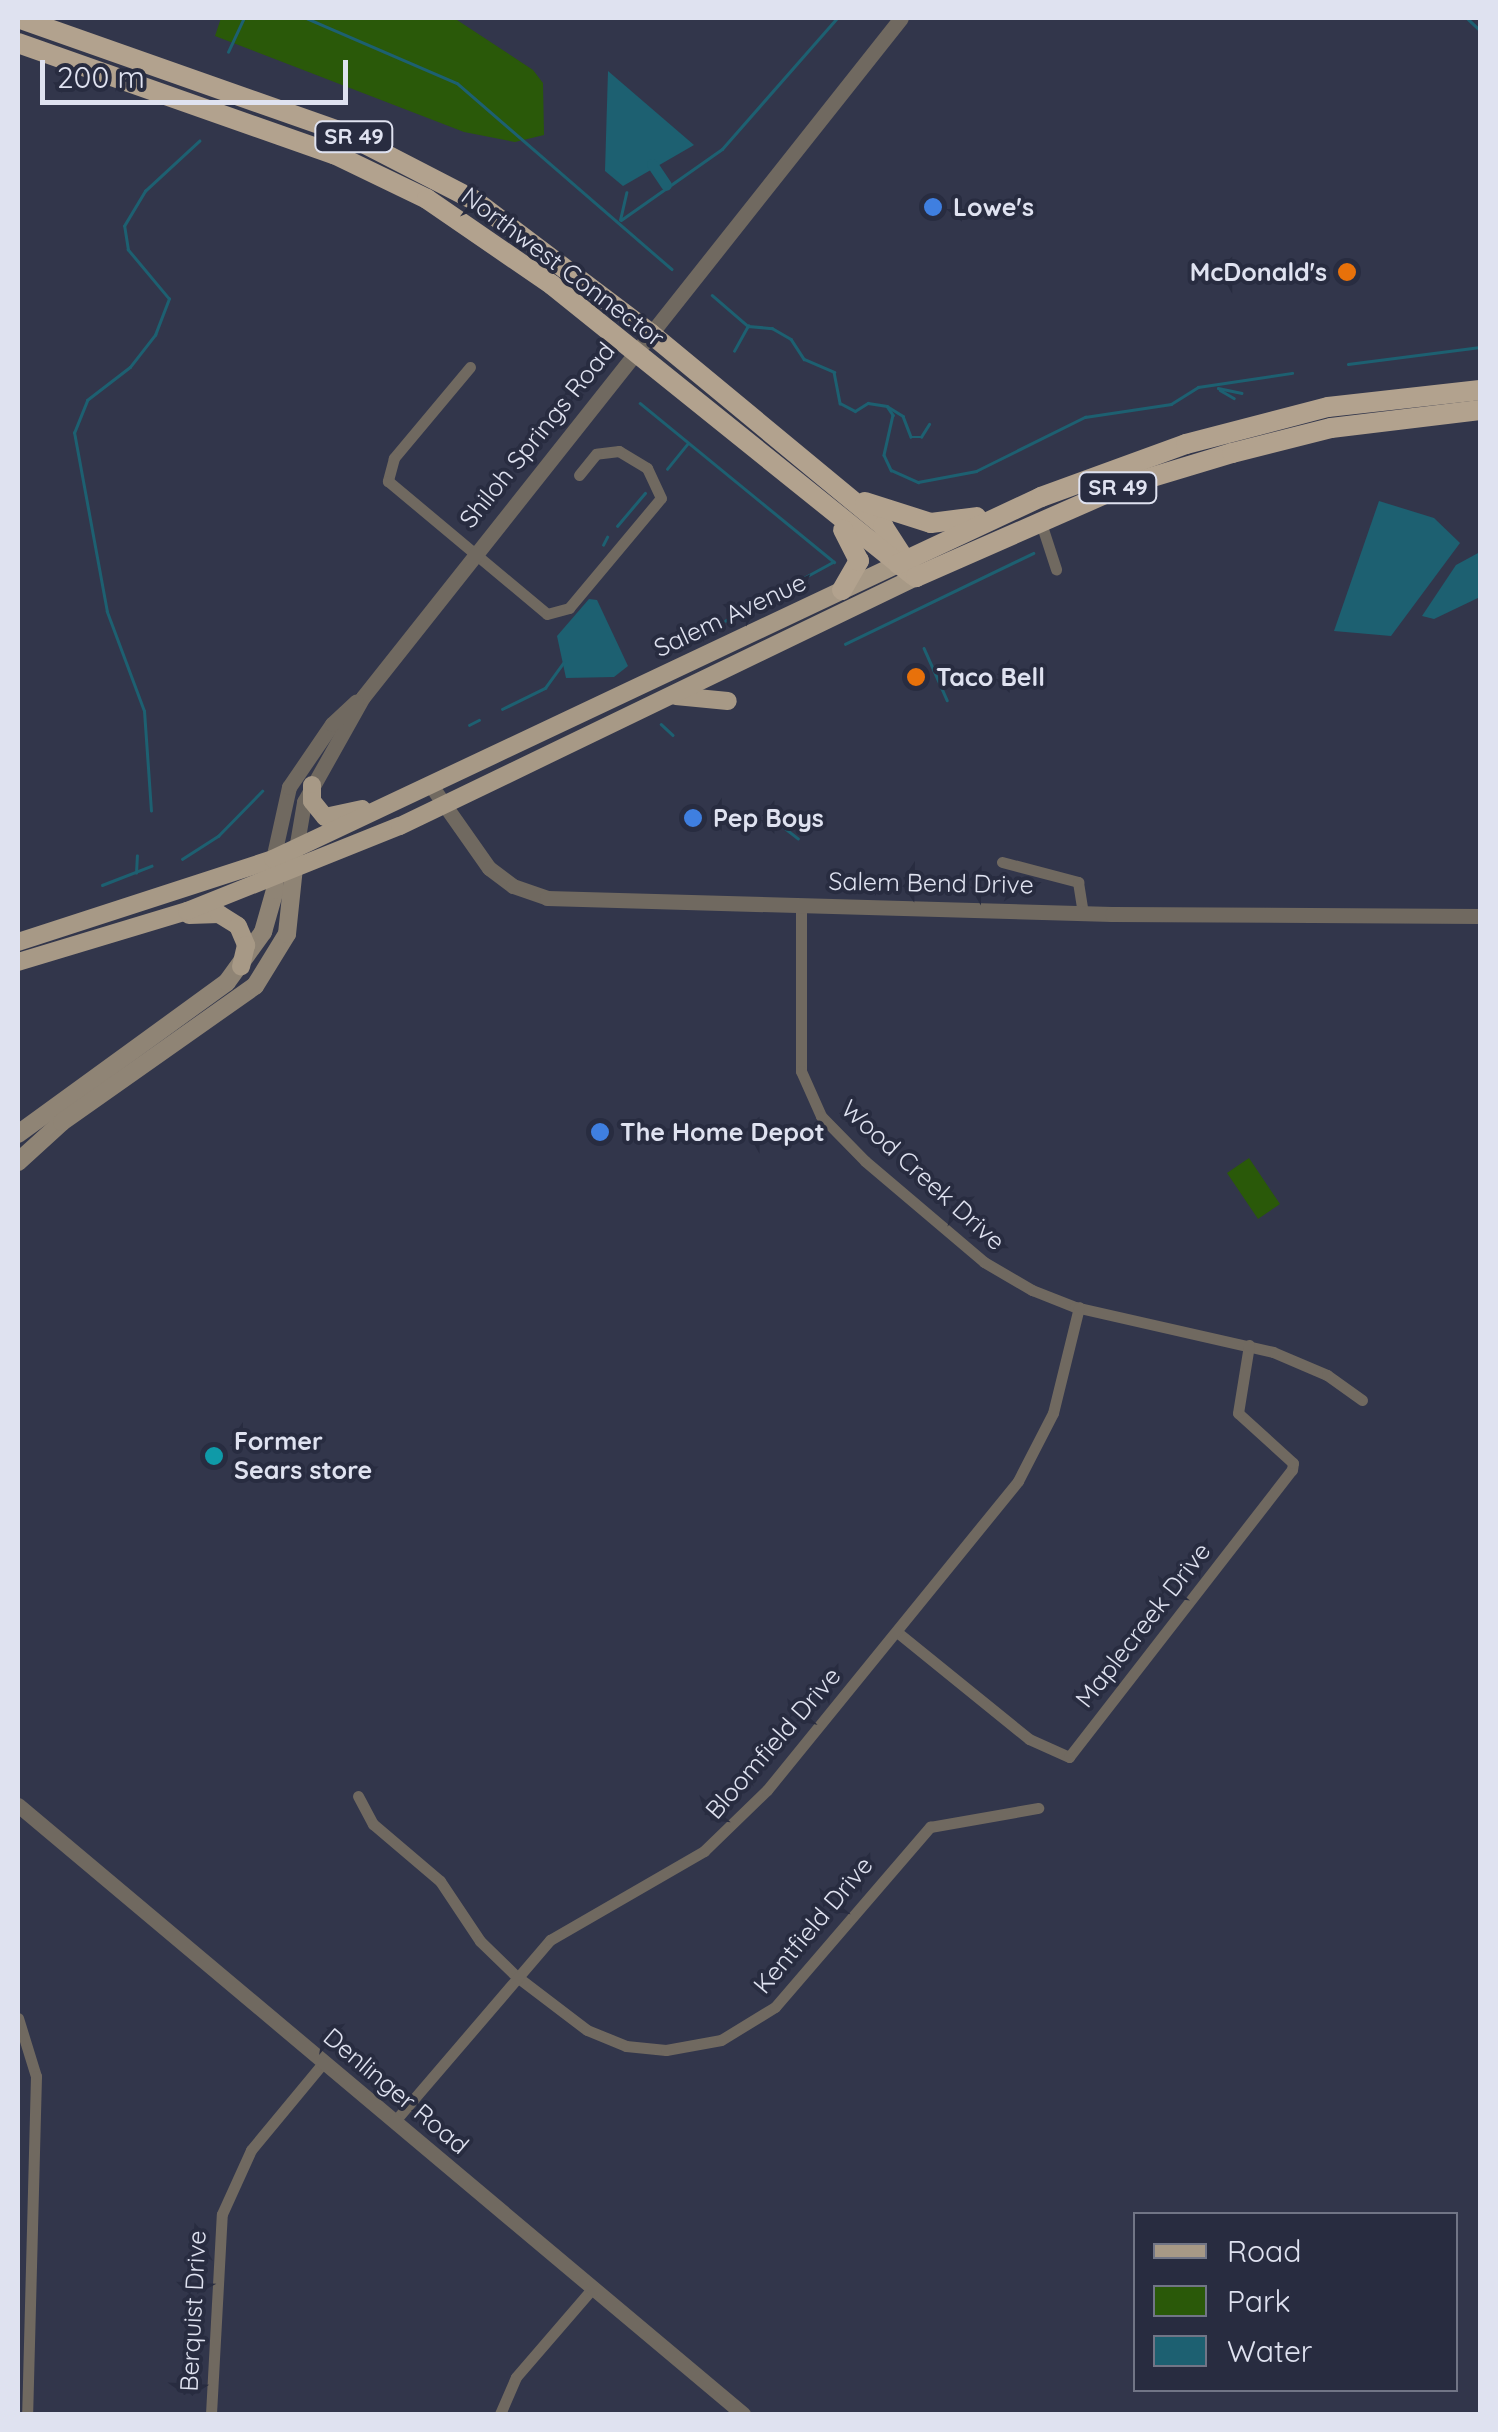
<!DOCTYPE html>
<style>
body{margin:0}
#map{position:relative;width:1498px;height:2432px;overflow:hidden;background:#32364b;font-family:Quicksand,sans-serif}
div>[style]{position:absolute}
.green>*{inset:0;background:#2a5909}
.water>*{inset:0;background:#1d6071}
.stream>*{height:2.5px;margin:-1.25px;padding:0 1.25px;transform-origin:1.25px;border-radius:1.25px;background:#1d6071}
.canal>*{height:11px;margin:-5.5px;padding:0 5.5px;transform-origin:5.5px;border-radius:5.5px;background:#1d6071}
.minor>*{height:11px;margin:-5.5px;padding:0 5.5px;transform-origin:5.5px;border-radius:5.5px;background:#706960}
.tertiary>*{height:15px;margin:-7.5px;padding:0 7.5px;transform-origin:7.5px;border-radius:7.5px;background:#706960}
.secondary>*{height:18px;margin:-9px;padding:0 9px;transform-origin:9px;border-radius:9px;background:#8f8475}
.primary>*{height:18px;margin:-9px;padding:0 9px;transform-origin:9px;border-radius:9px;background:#a79986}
.trunk>*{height:20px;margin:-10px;padding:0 10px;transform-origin:10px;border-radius:10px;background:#b2a28e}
.dots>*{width:28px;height:28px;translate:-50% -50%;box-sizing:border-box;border:5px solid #282c40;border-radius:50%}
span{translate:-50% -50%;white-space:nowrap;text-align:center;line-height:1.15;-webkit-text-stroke:8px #282c40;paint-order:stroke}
.shield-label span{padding:2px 8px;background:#282c40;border:2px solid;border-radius:8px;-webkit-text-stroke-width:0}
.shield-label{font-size:22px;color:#dfe2f0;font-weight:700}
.poi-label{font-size:25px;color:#dfe2f0;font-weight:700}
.left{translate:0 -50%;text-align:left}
.right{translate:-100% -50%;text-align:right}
.street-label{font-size:25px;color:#dfe2f0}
.frame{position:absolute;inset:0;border:20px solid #dfe2f0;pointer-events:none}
.legend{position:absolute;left:1133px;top:2212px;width:325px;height:180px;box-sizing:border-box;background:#282c40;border:2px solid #717586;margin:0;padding:12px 18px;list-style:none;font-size:30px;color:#dfe2f0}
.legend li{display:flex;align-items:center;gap:20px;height:50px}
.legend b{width:50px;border:2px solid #717586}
.scale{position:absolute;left:40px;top:60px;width:308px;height:45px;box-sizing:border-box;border:5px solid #dfe2f0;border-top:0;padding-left:12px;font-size:30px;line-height:35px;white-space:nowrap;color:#dfe2f0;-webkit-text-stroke:8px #282c40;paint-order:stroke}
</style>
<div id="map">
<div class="green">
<i style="clip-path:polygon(221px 18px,454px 18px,533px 70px,543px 83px,544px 135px,515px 142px,464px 132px,215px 36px)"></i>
<i style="clip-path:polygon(1249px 1158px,1280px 1204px,1258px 1219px,1227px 1173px)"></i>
</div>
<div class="water">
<i style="clip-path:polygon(608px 71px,694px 145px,623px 186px,605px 171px)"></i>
<i style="clip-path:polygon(1379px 501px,1434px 518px,1460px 543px,1391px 636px,1334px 631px)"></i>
<i style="clip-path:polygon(1480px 552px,1480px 597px,1434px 619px,1422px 616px,1456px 565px)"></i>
<i style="clip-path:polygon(589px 599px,597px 600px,628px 666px,614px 677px,566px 678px,557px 636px)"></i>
</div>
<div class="stream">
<i style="left:306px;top:18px;width:164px;rotate:23.3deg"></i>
<i style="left:457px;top:83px;width:284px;rotate:40.9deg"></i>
<i style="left:1467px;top:18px;width:18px;rotate:43deg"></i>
<i style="left:228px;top:52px;width:38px;rotate:-65deg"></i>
<i style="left:620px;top:220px;width:28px;rotate:-77deg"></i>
<i style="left:621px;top:220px;width:123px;rotate:-35.1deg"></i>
<i style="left:722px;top:149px;width:174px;rotate:-48.7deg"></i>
<i style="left:712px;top:295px;width:48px;rotate:40.7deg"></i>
<i style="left:748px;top:326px;width:24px;rotate:5deg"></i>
<i style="left:772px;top:328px;width:22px;rotate:30deg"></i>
<i style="left:791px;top:339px;width:24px;rotate:57deg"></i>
<i style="left:804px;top:359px;width:33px;rotate:23deg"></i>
<i style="left:834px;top:372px;width:32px;rotate:79deg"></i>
<i style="left:840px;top:403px;width:17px;rotate:28deg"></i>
<i style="left:855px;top:411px;width:15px;rotate:-32deg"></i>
<i style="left:868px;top:403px;width:19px;rotate:9deg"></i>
<i style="left:887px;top:406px;width:11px;rotate:56deg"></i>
<i style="left:893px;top:415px;width:41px;rotate:102.7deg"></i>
<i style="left:884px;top:455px;width:17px;rotate:65deg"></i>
<i style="left:891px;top:470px;width:30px;rotate:24deg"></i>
<i style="left:918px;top:482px;width:59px;rotate:-10.7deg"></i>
<i style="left:976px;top:471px;width:122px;rotate:-26.4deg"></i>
<i style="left:1085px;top:417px;width:87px;rotate:-8.6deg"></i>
<i style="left:1171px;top:404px;width:32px;rotate:-32deg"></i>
<i style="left:1198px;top:387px;width:95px;rotate:-8.5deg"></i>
<i style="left:734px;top:351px;width:29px;rotate:-61deg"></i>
<i style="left:1348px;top:364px;width:133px;rotate:-7.3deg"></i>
<i style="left:1218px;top:388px;width:24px;rotate:12deg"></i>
<i style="left:1220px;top:390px;width:16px;rotate:30deg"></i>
<i style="left:640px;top:403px;width:251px;rotate:39.3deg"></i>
<i style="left:834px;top:562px;width:123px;rotate:151.4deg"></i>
<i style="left:887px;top:406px;width:19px;rotate:32deg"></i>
<i style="left:903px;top:416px;width:22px;rotate:69deg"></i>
<i style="left:911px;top:437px;width:10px"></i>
<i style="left:921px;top:437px;width:15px;rotate:-58deg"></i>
<i style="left:667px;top:469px;width:33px;rotate:-51deg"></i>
<i style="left:617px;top:526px;width:43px;rotate:-49.7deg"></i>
<i style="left:603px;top:545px;width:9px;rotate:-63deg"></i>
<i style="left:845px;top:644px;width:209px;rotate:-25.8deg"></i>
<i style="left:924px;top:648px;width:57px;rotate:66.1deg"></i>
<i style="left:502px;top:709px;width:48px;rotate:-26deg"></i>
<i style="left:545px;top:688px;width:31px;rotate:-54deg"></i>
<i style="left:661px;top:724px;width:16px;rotate:43deg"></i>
<i style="left:469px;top:725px;width:11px;rotate:-27deg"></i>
<i style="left:151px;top:811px;width:100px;rotate:-94deg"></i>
<i style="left:144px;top:711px;width:106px;rotate:-110.5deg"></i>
<i style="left:107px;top:612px;width:182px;rotate:-100.4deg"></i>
<i style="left:74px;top:433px;width:35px;rotate:-68deg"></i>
<i style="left:87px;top:400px;width:54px;rotate:-37.5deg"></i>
<i style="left:130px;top:367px;width:41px;rotate:-52deg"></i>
<i style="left:155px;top:335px;width:39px;rotate:-69deg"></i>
<i style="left:169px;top:299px;width:64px;rotate:-129.9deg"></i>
<i style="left:128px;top:250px;width:24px;rotate:-99deg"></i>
<i style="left:124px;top:226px;width:41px;rotate:-59deg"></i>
<i style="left:145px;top:191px;width:74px;rotate:-42.8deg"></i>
<i style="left:772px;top:818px;width:33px;rotate:38deg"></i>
<i style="left:182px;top:859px;width:43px;rotate:-32.6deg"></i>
<i style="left:218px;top:836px;width:63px;rotate:-45.6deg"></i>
<i style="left:136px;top:873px;width:17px;rotate:-87deg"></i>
<i style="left:102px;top:885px;width:53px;rotate:-21.2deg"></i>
</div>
<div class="canal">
<i style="left:652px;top:164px;width:25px;rotate:56deg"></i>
</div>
<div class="minor">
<i style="left:470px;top:367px;width:119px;rotate:129.9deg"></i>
<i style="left:394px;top:458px;width:24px;rotate:105deg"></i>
<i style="left:388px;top:481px;width:207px;rotate:39.9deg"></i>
<i style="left:547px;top:614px;width:23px;rotate:-15deg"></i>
<i style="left:569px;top:608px;width:143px;rotate:-50.1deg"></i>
<i style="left:661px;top:498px;width:33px;rotate:-115deg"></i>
<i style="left:647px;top:468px;width:33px;rotate:-149deg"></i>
<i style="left:619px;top:451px;width:23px;rotate:173deg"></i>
<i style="left:596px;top:454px;width:27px;rotate:129deg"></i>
<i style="left:1040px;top:520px;width:52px;rotate:71.9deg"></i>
<i style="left:1002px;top:862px;width:79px;rotate:14.7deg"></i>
<i style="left:1078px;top:882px;width:30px;rotate:81deg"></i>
<i style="left:801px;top:906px;width:165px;rotate:90deg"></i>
<i style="left:801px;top:1071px;width:49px;rotate:66deg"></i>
<i style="left:821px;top:1116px;width:63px;rotate:45.6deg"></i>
<i style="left:865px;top:1161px;width:156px;rotate:40.3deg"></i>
<i style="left:984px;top:1262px;width:56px;rotate:30.3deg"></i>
<i style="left:1032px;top:1290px;width:46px;rotate:21.6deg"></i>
<i style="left:1075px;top:1307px;width:203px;rotate:12.8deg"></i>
<i style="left:1273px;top:1352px;width:59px;rotate:23.1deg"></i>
<i style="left:1327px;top:1375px;width:43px;rotate:35.5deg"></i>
<i style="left:897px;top:1632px;width:170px;rotate:39deg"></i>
<i style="left:1029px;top:1739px;width:44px;rotate:24.2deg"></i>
<i style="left:1069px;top:1757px;width:363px;rotate:-52.2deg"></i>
<i style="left:1292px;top:1470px;width:7px;rotate:-82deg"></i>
<i style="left:1293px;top:1463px;width:74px;rotate:-137.7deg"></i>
<i style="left:1238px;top:1413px;width:69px;rotate:-80.8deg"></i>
<i style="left:358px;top:1796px;width:32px;rotate:62deg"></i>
<i style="left:373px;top:1824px;width:88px;rotate:40.4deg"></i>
<i style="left:440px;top:1881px;width:72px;rotate:56.3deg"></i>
<i style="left:480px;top:1941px;width:50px;rotate:44.2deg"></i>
<i style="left:516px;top:1976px;width:89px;rotate:37.3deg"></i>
<i style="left:587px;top:2030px;width:42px;rotate:22.3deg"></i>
<i style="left:626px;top:2046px;width:40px;rotate:5.7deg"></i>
<i style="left:666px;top:2050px;width:56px;rotate:-10.3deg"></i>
<i style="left:721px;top:2040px;width:63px;rotate:-31.4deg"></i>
<i style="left:775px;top:2007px;width:238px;rotate:-49.3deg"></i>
<i style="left:930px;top:1827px;width:110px;rotate:-10deg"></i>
<i style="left:18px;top:2018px;width:61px;rotate:72.8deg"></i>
<i style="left:36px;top:2076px;width:338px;rotate:91.5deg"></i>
<i style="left:394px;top:2122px;width:240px;rotate:-49.4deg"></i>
<i style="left:550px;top:1940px;width:178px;rotate:-30deg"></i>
<i style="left:704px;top:1851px;width:88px;rotate:-44.1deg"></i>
<i style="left:767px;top:1790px;width:398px;rotate:-50.9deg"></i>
<i style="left:1018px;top:1481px;width:76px;rotate:-62.8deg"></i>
<i style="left:1053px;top:1413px;width:109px;rotate:-76.2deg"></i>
<i style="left:211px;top:2414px;width:200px;rotate:-86.9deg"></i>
<i style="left:222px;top:2214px;width:70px;rotate:-65.6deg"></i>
<i style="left:251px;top:2150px;width:113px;rotate:-50.4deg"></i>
<i style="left:500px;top:2414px;width:40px;rotate:-66.6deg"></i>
<i style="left:516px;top:2377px;width:116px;rotate:-49.2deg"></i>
</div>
<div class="tertiary">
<i style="left:432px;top:787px;width:99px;rotate:54.9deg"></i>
<i style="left:489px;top:868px;width:30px;rotate:37deg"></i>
<i style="left:513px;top:886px;width:36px;rotate:19deg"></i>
<i style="left:547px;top:898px;width:565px;rotate:1.62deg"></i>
<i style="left:1112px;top:914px;width:368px;rotate:0.3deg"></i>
<i style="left:296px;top:849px;width:48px;rotate:-80.3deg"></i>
<i style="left:304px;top:802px;width:120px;rotate:-60.7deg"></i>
<i style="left:363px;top:697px;width:866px;rotate:-51.61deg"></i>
<i style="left:273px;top:859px;width:74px;rotate:-77.5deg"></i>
<i style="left:289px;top:787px;width:76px;rotate:-55.7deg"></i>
<i style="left:332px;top:724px;width:33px;rotate:-43deg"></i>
<i style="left:18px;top:1805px;width:947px;rotate:40.03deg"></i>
</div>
<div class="secondary">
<i style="left:18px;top:1134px;width:258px;rotate:-36deg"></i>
<i style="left:227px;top:982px;width:62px;rotate:-54.2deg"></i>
<i style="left:263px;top:932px;width:44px;rotate:-74.1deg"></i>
<i style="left:275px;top:890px;width:25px;rotate:-95deg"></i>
<i style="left:18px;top:1162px;width:59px;rotate:-42.3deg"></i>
<i style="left:62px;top:1122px;width:236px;rotate:-35.2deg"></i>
<i style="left:255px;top:986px;width:61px;rotate:-58.4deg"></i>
<i style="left:287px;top:934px;width:76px;rotate:-84deg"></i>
</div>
<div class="primary">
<i style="left:676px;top:696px;width:52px;rotate:5.5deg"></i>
<i style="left:312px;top:785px;width:16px;rotate:90deg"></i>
<i style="left:312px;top:801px;width:21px;rotate:51deg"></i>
<i style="left:325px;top:817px;width:38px;rotate:-12deg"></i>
<i style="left:189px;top:915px;width:30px;rotate:-2deg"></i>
<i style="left:219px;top:914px;width:22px;rotate:32deg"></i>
<i style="left:238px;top:926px;width:21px;rotate:67deg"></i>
<i style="left:246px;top:945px;width:22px;rotate:103deg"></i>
<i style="left:18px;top:942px;width:268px;rotate:-18deg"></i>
<i style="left:273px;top:859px;width:689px;rotate:-25.26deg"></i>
<i style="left:18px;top:962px;width:177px;rotate:-16.8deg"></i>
<i style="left:187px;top:911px;width:229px;rotate:-21.8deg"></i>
<i style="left:400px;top:826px;width:573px;rotate:-25.76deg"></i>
</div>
<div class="trunk">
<i style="left:18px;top:18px;width:346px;rotate:19.4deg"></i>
<i style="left:344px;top:133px;width:146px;rotate:27.3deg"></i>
<i style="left:474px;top:200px;width:221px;rotate:37.1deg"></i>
<i style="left:650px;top:333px;width:303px;rotate:39.6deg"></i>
<i style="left:883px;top:526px;width:61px;rotate:57.1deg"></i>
<i style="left:18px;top:43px;width:335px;rotate:19.4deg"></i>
<i style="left:334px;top:154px;width:103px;rotate:25.8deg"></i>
<i style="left:427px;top:199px;width:152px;rotate:34.5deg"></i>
<i style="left:552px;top:285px;width:464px;rotate:38.8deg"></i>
<i style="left:865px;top:502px;width:69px;rotate:17.7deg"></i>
<i style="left:931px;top:523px;width:46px;rotate:-7.4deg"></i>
<i style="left:898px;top:564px;width:158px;rotate:-25.1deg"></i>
<i style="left:1041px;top:497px;width:154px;rotate:-20.1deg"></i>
<i style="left:1186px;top:444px;width:147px;rotate:-14.6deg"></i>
<i style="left:1328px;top:407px;width:153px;rotate:-6.4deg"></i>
<i style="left:916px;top:577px;width:229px;rotate:-23.7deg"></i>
<i style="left:1126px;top:485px;width:111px;rotate:-16.8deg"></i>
<i style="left:1232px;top:453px;width:102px;rotate:-14.2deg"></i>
<i style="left:1331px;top:428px;width:150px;rotate:-6.9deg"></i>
<i style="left:842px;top:590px;width:34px;rotate:-60deg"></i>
<i style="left:859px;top:561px;width:35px;rotate:-117deg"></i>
</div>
<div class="dots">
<i style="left:933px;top:207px;background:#3f7fe0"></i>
<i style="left:1347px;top:272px;background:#e8710a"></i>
<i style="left:916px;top:677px;background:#e8710a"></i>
<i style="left:693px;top:818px;background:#3f7fe0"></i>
<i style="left:600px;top:1132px;background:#3f7fe0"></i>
<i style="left:214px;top:1456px;background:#0f9aa8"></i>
</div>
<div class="shield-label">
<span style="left:354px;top:137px">SR 49</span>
<span style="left:1118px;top:488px">SR 49</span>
</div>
<div class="poi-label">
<span class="left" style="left:953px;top:207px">Lowe's</span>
<span class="right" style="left:1327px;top:272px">McDonald's</span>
<span class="left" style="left:936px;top:677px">Taco Bell</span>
<span class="left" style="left:713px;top:818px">Pep Boys</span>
<span class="left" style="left:620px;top:1132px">The Home Depot</span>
<span class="left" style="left:234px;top:1456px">Former<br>Sears store</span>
</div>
<div class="street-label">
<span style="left:563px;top:267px;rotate:37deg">Northwest Connector</span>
<span style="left:537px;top:435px;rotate:-51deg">Shiloh Springs Road</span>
<span style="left:730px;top:615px;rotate:-25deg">Salem Avenue</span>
<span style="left:931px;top:883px;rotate:1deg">Salem Bend Drive</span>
<span style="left:923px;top:1175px;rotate:42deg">Wood Creek Drive</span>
<span style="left:1143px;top:1625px;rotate:-52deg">Maplecreek Drive</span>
<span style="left:773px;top:1743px;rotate:-49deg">Bloomfield Drive</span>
<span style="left:813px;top:1925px;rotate:-50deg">Kentfield Drive</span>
<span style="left:396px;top:2091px;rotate:40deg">Denlinger Road</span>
<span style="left:193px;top:2311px;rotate:-87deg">Berquist Drive</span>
</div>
<div class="frame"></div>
<ul class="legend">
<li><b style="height:12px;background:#a79986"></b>Road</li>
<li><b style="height:28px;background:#2a5909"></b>Park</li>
<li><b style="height:28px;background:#1d6071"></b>Water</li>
</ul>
<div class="scale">200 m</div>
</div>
